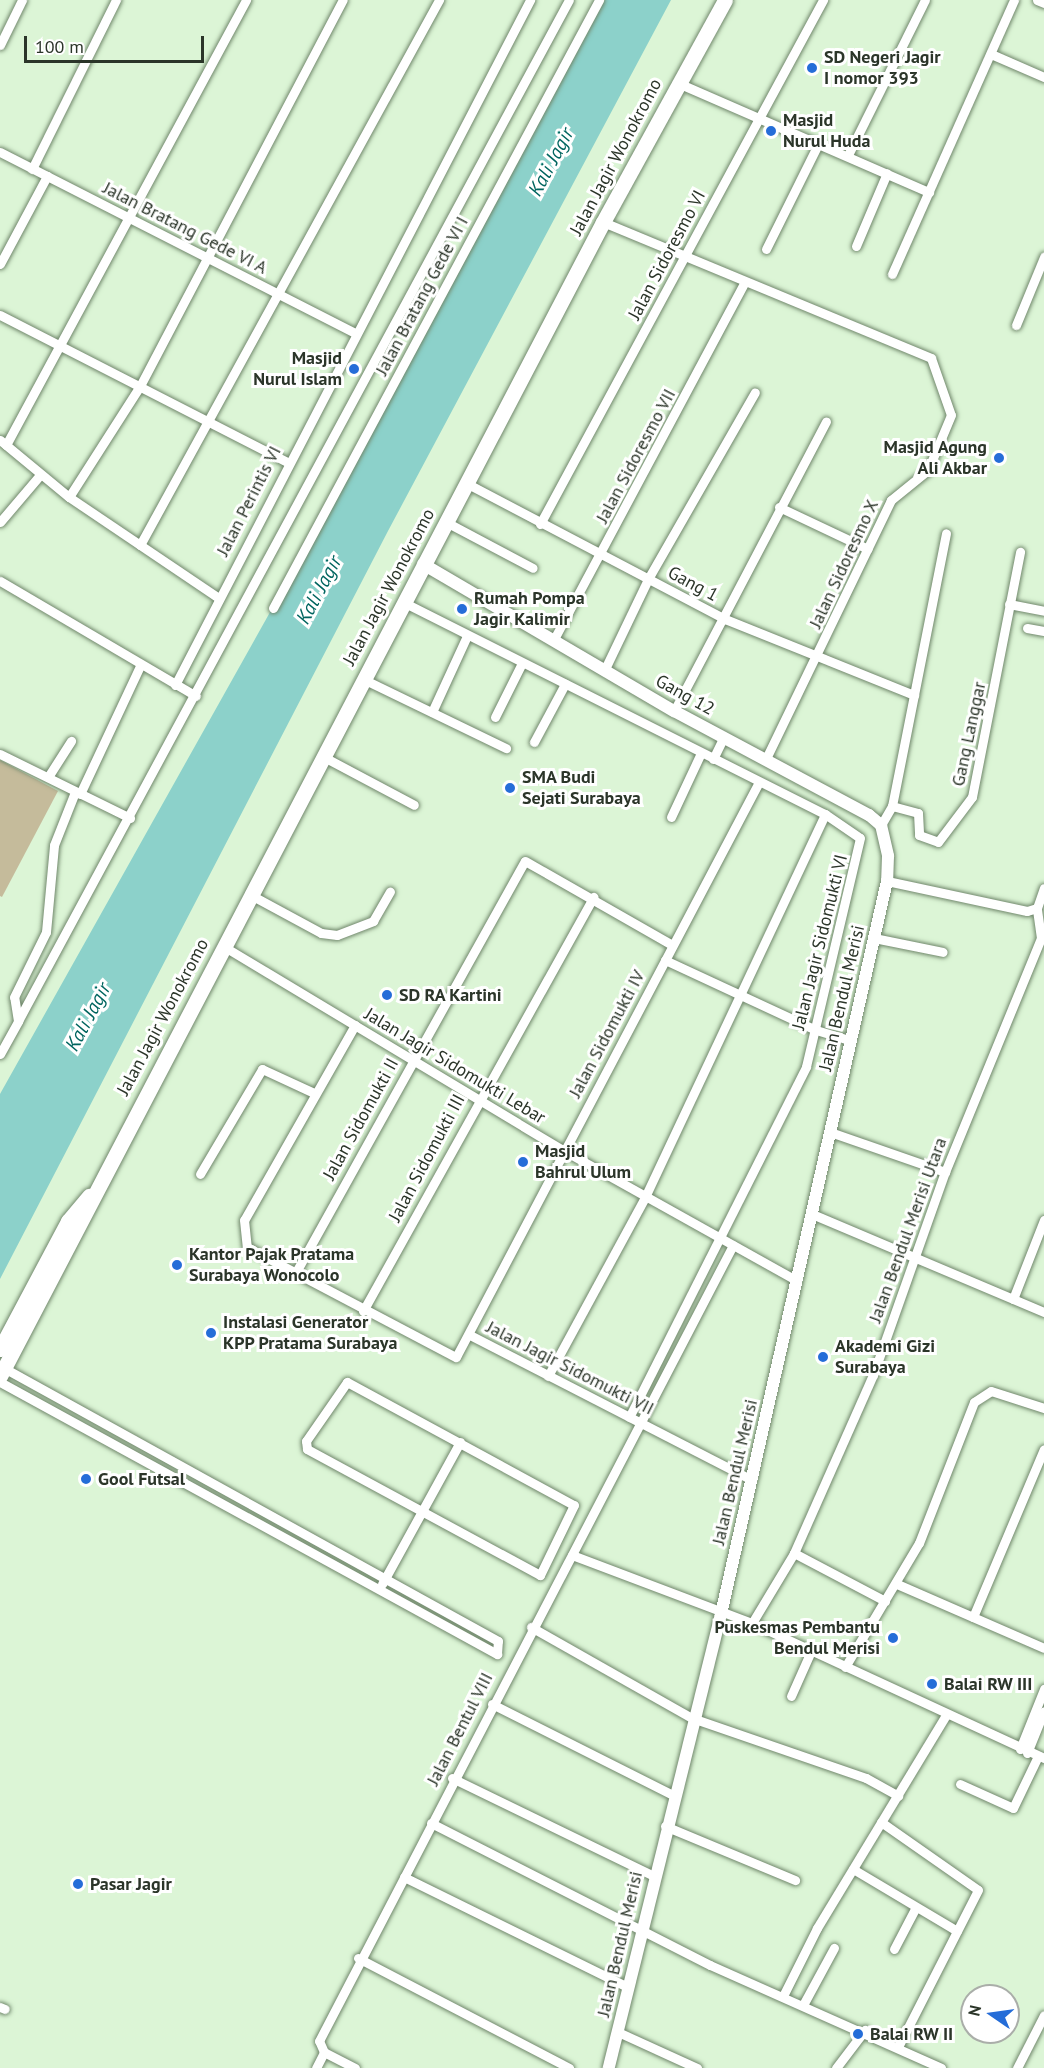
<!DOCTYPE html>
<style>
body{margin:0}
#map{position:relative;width:1044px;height:2068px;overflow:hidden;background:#dcf5d6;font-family:"PT Sans",sans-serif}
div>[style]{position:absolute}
.green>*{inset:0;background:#c5bb9b}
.water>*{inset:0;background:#8cd1ca}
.roads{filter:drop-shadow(0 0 2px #70876b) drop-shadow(0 0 2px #70876b)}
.minor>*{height:9px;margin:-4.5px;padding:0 4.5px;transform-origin:4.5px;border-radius:4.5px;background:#fff}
.tertiary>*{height:12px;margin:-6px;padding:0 6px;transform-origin:6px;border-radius:6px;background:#fff}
.primary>*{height:15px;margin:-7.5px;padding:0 7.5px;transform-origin:7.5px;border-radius:7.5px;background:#fff}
.dots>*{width:16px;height:16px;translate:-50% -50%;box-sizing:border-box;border:3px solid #fff;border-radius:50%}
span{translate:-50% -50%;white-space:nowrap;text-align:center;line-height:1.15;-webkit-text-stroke:6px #fff;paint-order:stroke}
.poi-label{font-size:18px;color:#2b3529;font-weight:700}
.left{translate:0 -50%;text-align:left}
.right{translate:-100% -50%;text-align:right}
.street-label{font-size:18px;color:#2b3529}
.water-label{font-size:20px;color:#00655f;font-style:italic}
.north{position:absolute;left:960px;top:1984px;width:60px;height:60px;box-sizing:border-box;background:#fff;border:2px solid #aaaea9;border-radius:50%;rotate:283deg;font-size:16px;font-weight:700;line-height:24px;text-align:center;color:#2b3529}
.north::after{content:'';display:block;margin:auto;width:21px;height:27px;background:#256dd8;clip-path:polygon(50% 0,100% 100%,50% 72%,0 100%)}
.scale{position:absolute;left:24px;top:36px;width:180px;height:27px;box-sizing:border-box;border:3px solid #2b3529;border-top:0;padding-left:8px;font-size:18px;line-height:21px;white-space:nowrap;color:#2b3529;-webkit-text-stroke:4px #fff;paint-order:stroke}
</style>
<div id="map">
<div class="green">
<i style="clip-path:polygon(0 760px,58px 791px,2px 897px,0 896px)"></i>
</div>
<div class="water">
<i style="clip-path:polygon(605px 0,671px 0,388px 531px,0 1279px,0 1094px,422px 341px)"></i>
</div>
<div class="roads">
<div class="minor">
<i style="left:1037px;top:0;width:8px;rotate:23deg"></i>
<i style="left:0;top:45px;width:50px;rotate:-63.9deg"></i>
<i style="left:991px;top:54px;width:58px;rotate:23.5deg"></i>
<i style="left:678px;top:83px;width:274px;rotate:23.5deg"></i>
<i style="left:0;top:152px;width:399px;rotate:27deg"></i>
<i style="left:848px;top:155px;width:173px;rotate:-63.6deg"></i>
<i style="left:32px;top:169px;width:189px;rotate:-63.6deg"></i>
<i style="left:603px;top:222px;width:355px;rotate:22.5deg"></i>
<i style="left:931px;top:358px;width:60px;rotate:70.7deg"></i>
<i style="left:951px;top:415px;width:60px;rotate:112.7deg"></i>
<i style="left:928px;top:470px;width:48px;rotate:141deg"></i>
<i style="left:891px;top:500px;width:288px;rotate:115.8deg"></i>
<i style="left:856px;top:246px;width:79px;rotate:-67deg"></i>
<i style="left:766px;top:249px;width:119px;rotate:-63.6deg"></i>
<i style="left:0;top:264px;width:100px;rotate:-61.9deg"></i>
<i style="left:892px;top:274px;width:300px;rotate:-66deg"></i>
<i style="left:0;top:315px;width:322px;rotate:27.1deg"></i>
<i style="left:1016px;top:325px;width:74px;rotate:-67.6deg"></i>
<i style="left:0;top:440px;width:89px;rotate:39.6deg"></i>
<i style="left:69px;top:497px;width:181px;rotate:34deg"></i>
<i style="left:6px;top:445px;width:506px;rotate:-61.66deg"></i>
<i style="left:466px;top:483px;width:293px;rotate:27.7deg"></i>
<i style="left:725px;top:619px;width:204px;rotate:21.9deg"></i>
<i style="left:69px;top:497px;width:132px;rotate:-57.4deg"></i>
<i style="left:140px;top:386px;width:436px;rotate:-62.3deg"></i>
<i style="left:779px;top:507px;width:98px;rotate:25.3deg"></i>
<i style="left:0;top:522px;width:62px;rotate:-49.6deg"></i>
<i style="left:446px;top:522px;width:98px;rotate:27.9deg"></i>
<i style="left:540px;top:524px;width:596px;rotate:-61.63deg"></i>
<i style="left:140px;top:545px;width:622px;rotate:-61.25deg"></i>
<i style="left:0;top:581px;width:227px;rotate:30.4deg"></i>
<i style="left:403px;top:602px;width:472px;rotate:26.7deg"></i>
<i style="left:825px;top:814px;width:42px;rotate:34.4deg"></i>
<i style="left:860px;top:838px;width:235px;rotate:103.3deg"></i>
<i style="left:806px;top:1067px;width:392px;rotate:116.8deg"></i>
<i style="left:1009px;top:604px;width:36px;rotate:11deg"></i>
<i style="left:273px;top:608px;width:690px;rotate:-61.8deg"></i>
<i style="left:1027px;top:628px;width:17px;rotate:10deg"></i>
<i style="left:553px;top:641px;width:406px;rotate:-61.9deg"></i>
<i style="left:604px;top:671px;width:102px;rotate:-64.4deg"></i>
<i style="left:648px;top:579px;width:215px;rotate:-60.2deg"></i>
<i style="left:363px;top:679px;width:159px;rotate:25.8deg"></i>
<i style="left:175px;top:685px;width:772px;rotate:-62.6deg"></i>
<i style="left:674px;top:711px;width:327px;rotate:-62.3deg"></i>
<i style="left:432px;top:712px;width:84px;rotate:-65.3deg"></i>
<i style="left:495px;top:717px;width:60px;rotate:-63.4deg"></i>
<i style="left:534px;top:742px;width:66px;rotate:-61.9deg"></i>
<i style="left:0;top:754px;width:145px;rotate:26.2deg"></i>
<i style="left:322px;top:756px;width:104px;rotate:28deg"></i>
<i style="left:713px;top:759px;width:25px;rotate:-64deg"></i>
<i style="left:48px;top:777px;width:43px;rotate:-57.4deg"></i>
<i style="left:80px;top:794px;width:141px;rotate:-64.9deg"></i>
<i style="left:892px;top:806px;width:27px;rotate:15deg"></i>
<i style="left:918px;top:813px;width:22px;rotate:87deg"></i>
<i style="left:919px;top:835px;width:20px;rotate:20deg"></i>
<i style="left:938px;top:842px;width:56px;rotate:-52.9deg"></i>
<i style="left:972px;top:797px;width:250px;rotate:-78.9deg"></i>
<i style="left:671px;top:817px;width:71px;rotate:-64.9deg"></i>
<i style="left:881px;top:825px;width:22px;rotate:-60deg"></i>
<i style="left:892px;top:806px;width:278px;rotate:-78.8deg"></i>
<i style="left:887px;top:881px;width:143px;rotate:12.1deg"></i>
<i style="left:1027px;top:911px;width:10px;rotate:-17deg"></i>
<i style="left:1037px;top:908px;width:21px;rotate:-71deg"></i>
<i style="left:249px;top:894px;width:82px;rotate:28.4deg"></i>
<i style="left:321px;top:933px;width:16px;rotate:7deg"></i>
<i style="left:337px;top:935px;width:39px;rotate:-21deg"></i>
<i style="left:373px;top:921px;width:34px;rotate:-60deg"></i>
<i style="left:874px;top:938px;width:70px;rotate:11.5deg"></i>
<i style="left:223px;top:946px;width:397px;rotate:31deg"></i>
<i style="left:563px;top:1150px;width:268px;rotate:29.2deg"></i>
<i style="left:665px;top:960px;width:166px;rotate:24.9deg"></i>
<i style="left:816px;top:1030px;width:37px;rotate:17deg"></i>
<i style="left:18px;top:1021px;width:1160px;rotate:-61.65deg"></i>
<i style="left:355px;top:1025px;width:224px;rotate:119.6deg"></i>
<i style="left:244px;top:1220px;width:27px;rotate:84deg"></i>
<i style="left:247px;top:1247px;width:236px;rotate:27.8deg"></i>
<i style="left:456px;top:1357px;width:650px;rotate:-62.21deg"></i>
<i style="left:0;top:1054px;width:38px;rotate:-61deg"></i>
<i style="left:18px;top:1021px;width:24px;rotate:-99deg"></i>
<i style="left:14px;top:997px;width:72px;rotate:-63.8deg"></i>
<i style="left:46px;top:932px;width:87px;rotate:-84.7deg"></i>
<i style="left:54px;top:845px;width:57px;rotate:-68.4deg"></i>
<i style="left:830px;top:1132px;width:122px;rotate:19.2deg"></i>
<i style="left:200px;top:1174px;width:122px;rotate:-59.4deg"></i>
<i style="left:262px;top:1069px;width:57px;rotate:24.8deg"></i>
<i style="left:812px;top:1214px;width:252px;rotate:22.9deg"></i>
<i style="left:296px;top:1272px;width:470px;rotate:-60.9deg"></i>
<i style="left:525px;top:861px;width:169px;rotate:29.7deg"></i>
<i style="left:1013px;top:1299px;width:85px;rotate:-68.6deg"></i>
<i style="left:363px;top:1311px;width:474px;rotate:-60.9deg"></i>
<i style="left:470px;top:1335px;width:317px;rotate:27.2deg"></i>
<i style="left:548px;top:1376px;width:204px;rotate:-61.5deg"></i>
<i style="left:645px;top:1197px;width:423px;rotate:-64.8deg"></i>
<i style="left:0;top:1382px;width:567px;rotate:28.69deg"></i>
<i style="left:497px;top:1654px;width:13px;rotate:-86deg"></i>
<i style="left:498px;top:1641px;width:567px;rotate:-151.08deg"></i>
<i style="left:347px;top:1382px;width:258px;rotate:28.5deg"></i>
<i style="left:574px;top:1505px;width:78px;rotate:115.9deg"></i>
<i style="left:540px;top:1575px;width:265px;rotate:-151.6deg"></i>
<i style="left:307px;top:1449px;width:8px;rotate:-97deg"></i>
<i style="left:306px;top:1441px;width:72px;rotate:-55.2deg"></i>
<i style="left:794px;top:1553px;width:103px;rotate:27.8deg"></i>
<i style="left:572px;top:1555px;width:192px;rotate:20.7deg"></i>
<i style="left:752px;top:1623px;width:322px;rotate:24.8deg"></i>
<i style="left:382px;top:1584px;width:162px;rotate:-61.2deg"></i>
<i style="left:897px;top:1584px;width:160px;rotate:23.5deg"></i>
<i style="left:973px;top:1617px;width:182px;rotate:-67.1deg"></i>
<i style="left:752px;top:1623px;width:82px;rotate:-59deg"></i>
<i style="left:794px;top:1553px;width:195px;rotate:-66.1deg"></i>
<i style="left:873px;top:1375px;width:215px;rotate:-70.5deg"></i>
<i style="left:945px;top:1172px;width:253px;rotate:-67.7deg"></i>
<i style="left:1041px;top:938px;width:30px;rotate:-98deg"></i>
<i style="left:531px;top:1627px;width:185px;rotate:29.5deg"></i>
<i style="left:692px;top:1718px;width:184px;rotate:19deg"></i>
<i style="left:866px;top:1778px;width:37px;rotate:29deg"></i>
<i style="left:845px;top:1667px;width:144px;rotate:-59.2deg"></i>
<i style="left:919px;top:1543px;width:151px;rotate:-68.7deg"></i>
<i style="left:974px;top:1402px;width:20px;rotate:-33deg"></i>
<i style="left:991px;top:1391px;width:56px;rotate:17.8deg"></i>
<i style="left:791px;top:1696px;width:49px;rotate:-66deg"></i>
<i style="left:492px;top:1704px;width:203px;rotate:26.7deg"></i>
<i style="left:1020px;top:1749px;width:65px;rotate:-68.2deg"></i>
<i style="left:1027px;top:1753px;width:45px;rotate:-68deg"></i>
<i style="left:452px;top:1778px;width:225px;rotate:25.9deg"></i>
<i style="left:960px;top:1784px;width:58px;rotate:24.4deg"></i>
<i style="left:1013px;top:1808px;width:58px;rotate:-64.3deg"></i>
<i style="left:881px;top:1822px;width:118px;rotate:35deg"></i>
<i style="left:978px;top:1890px;width:174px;rotate:117deg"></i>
<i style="left:431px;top:1823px;width:313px;rotate:27deg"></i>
<i style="left:710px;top:1965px;width:253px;rotate:24deg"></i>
<i style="left:665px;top:1826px;width:141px;rotate:22.6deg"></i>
<i style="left:853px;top:1869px;width:121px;rotate:30.8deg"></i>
<i style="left:404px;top:1877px;width:250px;rotate:26.2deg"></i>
<i style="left:894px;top:1949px;width:47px;rotate:-62.4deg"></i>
<i style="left:358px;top:1958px;width:238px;rotate:27.5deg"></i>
<i style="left:783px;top:1996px;width:76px;rotate:-63.4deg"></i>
<i style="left:817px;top:1928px;width:247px;rotate:-58.8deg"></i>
<i style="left:803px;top:2005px;width:65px;rotate:-61.5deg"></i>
<i style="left:0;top:2007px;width:5px;rotate:22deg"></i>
<i style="left:618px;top:2032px;width:87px;rotate:24.5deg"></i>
<i style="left:316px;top:2068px;width:18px;rotate:-63deg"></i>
<i style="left:355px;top:2068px;width:35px;rotate:-153deg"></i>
<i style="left:324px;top:2052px;width:12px;rotate:-114deg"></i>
<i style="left:319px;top:2041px;width:897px;rotate:-62.52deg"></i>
<i style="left:836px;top:2068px;width:48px;rotate:-52.7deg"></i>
<i style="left:1017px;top:2068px;width:59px;rotate:-63deg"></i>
</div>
<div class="tertiary">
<i style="left:423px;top:564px;width:291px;rotate:30.4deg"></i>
<i style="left:674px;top:711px;width:221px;rotate:28.1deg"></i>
<i style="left:869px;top:815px;width:16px;rotate:40deg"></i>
<i style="left:881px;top:825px;width:32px;rotate:77deg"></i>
<i style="left:888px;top:856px;width:25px;rotate:92deg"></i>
<i style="left:887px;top:881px;width:752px;rotate:102.76deg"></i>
<i style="left:721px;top:1614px;width:468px;rotate:103.9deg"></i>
</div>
<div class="primary">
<i style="left:0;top:1349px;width:145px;rotate:-62deg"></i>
<i style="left:68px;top:1221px;width:33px;rotate:-50deg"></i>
<i style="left:0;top:1376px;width:1302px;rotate:-62.41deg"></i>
<i style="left:603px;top:222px;width:253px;rotate:-61.2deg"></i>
</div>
</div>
<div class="dots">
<i style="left:812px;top:68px;background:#256dd8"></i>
<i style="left:771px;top:131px;background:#256dd8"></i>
<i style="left:354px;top:369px;background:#256dd8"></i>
<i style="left:999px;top:458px;background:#256dd8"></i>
<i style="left:462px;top:609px;background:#256dd8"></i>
<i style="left:510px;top:788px;background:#256dd8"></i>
<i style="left:387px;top:995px;background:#256dd8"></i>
<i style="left:523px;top:1162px;background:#256dd8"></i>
<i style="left:177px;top:1265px;background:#256dd8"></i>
<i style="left:211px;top:1333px;background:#256dd8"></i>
<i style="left:823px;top:1357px;background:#256dd8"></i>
<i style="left:86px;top:1479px;background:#256dd8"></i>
<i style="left:893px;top:1638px;background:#256dd8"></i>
<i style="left:932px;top:1684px;background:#256dd8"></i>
<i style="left:78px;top:1884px;background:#256dd8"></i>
<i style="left:858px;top:2034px;background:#256dd8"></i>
</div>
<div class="poi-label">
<span class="left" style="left:824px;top:68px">SD Negeri Jagir<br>I nomor 393</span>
<span class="left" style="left:783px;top:131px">Masjid<br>Nurul Huda</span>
<span class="right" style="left:342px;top:369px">Masjid<br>Nurul Islam</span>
<span class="right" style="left:987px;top:458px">Masjid Agung<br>Ali Akbar</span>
<span class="left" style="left:474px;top:609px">Rumah Pompa<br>Jagir Kalimir</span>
<span class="left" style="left:522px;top:788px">SMA Budi<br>Sejati Surabaya</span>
<span class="left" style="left:399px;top:995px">SD RA Kartini</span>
<span class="left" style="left:535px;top:1162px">Masjid<br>Bahrul Ulum</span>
<span class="left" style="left:189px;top:1265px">Kantor Pajak Pratama<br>Surabaya Wonocolo</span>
<span class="left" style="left:223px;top:1333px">Instalasi Generator<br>KPP Pratama Surabaya</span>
<span class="left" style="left:835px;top:1357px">Akademi Gizi<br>Surabaya</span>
<span class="left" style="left:98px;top:1479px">Gool Futsal</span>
<span class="right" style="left:880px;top:1638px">Puskesmas Pembantu<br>Bendul Merisi</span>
<span class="left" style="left:944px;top:1684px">Balai RW III</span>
<span class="left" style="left:90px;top:1884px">Pasar Jagir</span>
<span class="left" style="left:870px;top:2034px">Balai RW II</span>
</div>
<div class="street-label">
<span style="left:616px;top:157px;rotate:-62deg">Jalan Jagir Wonokromo</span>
<span style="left:185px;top:228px;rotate:27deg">Jalan Bratang Gede VI A</span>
<span style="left:667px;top:255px;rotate:-62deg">Jalan Sidoresmo VI</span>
<span style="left:422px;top:296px;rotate:-62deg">Jalan Bratang Gede VI I</span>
<span style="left:636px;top:456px;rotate:-62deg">Jalan Sidoresmo VII</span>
<span style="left:249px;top:501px;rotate:-63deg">Jalan Perintis VI</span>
<span style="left:844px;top:564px;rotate:-65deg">Jalan Sidoresmo X</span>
<span style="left:693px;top:584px;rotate:28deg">Gang 1</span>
<span style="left:389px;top:587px;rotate:-62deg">Jalan Jagir Wonokromo</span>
<span style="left:685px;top:695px;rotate:29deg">Gang 12</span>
<span style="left:969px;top:734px;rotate:-78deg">Gang Langgar</span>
<span style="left:820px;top:942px;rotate:-76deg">Jalan Jagir Sidomukti VI</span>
<span style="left:842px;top:998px;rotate:-77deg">Jalan Bendul Merisi</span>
<span style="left:163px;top:1017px;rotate:-62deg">Jalan Jagir Wonokromo</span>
<span style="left:607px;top:1034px;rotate:-62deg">Jalan Sidomukti IV</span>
<span style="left:455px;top:1066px;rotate:31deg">Jalan Jagir Sidomukti Lebar</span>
<span style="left:361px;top:1119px;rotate:-61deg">Jalan Sidomukti II</span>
<span style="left:427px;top:1158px;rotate:-62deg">Jalan Sidomukti III</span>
<span style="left:908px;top:1230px;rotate:-70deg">Jalan Bendul Merisi Utara</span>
<span style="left:570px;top:1368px;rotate:27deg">Jalan Jagir Sidomukti VII</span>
<span style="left:735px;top:1472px;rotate:-77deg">Jalan Bendul Merisi</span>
<span style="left:460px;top:1729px;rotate:-63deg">Jalan Bentul VIII</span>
<span style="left:620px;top:1944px;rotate:-77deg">Jalan Bendul Merisi</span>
</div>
<div class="water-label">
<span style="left:551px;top:162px;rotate:-62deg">Kali Jagir</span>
<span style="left:319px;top:590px;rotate:-62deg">Kali Jagir</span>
<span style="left:88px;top:1017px;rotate:-62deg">Kali Jagir</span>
</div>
<div class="north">N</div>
<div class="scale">100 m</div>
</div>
